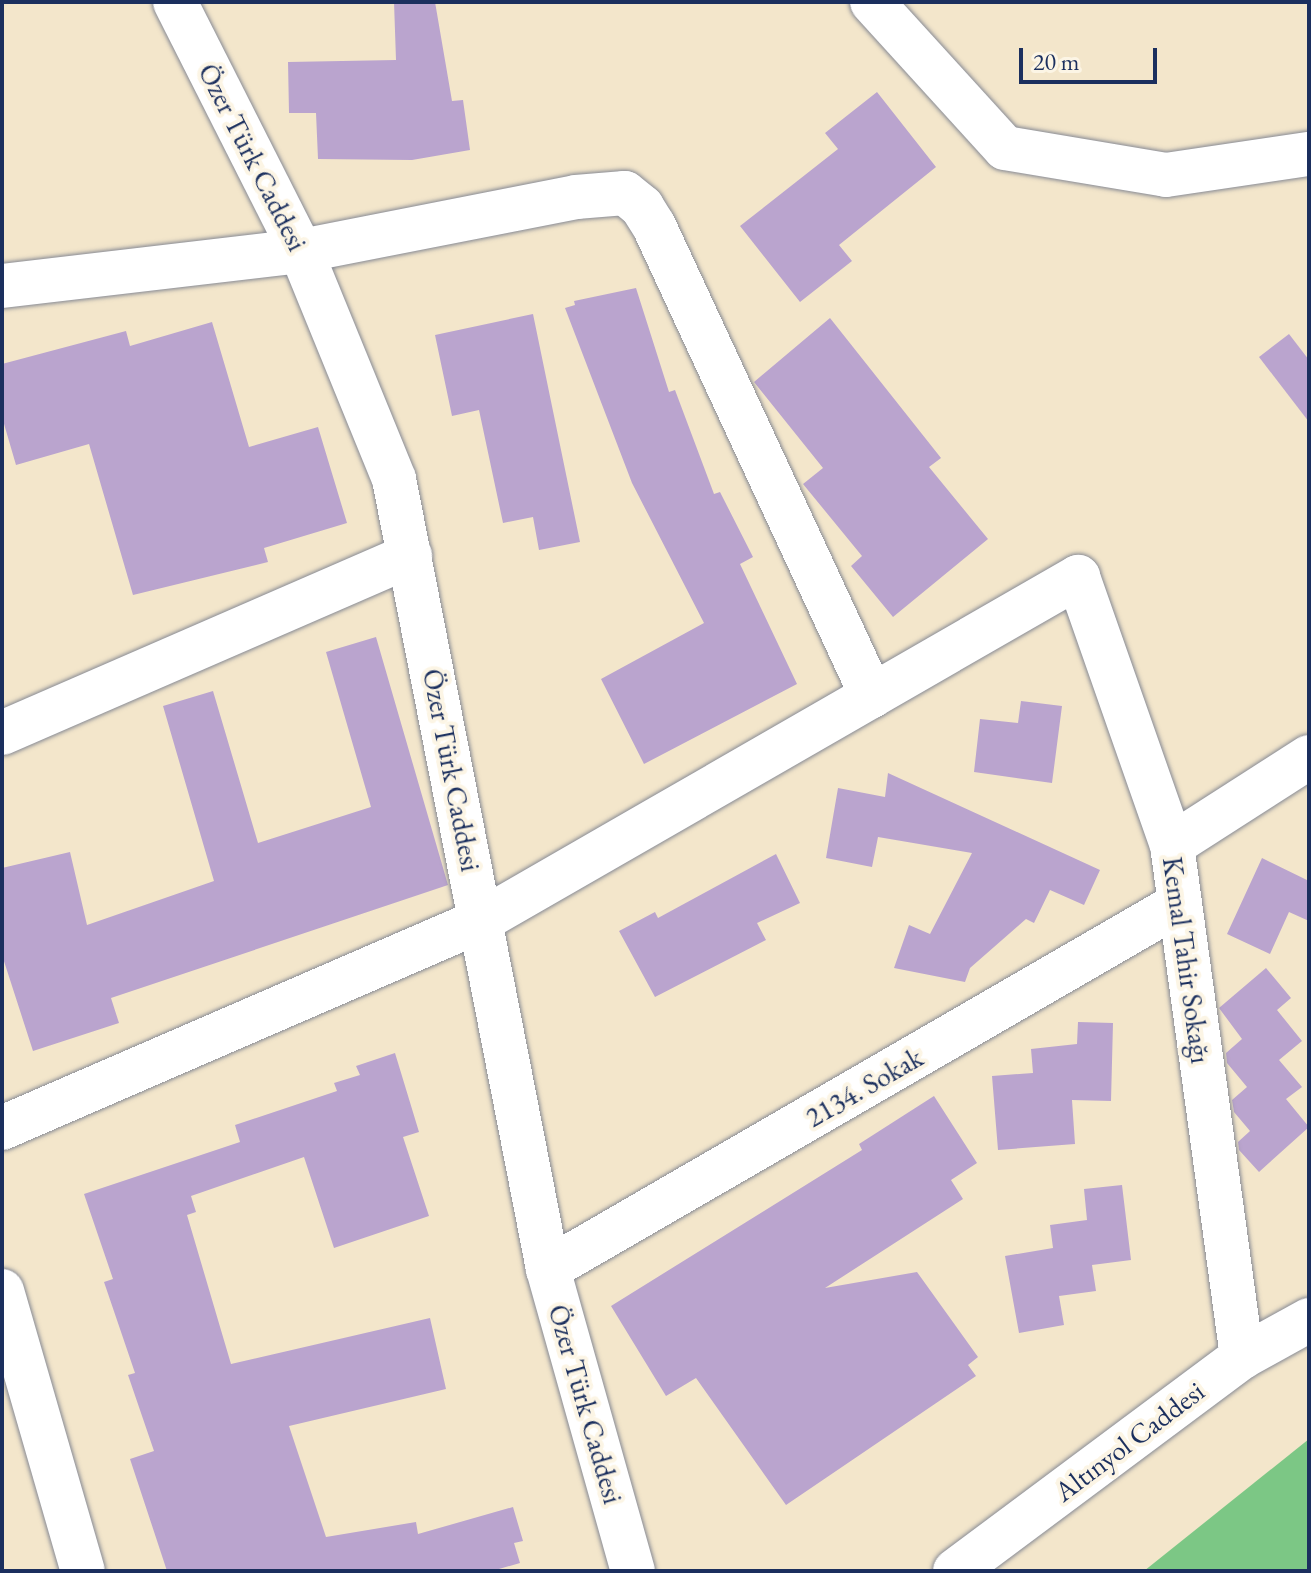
<!DOCTYPE html>
<meta charset="utf-8">
<style>
body{margin:0}
#map{position:relative;width:1311px;height:1573px;overflow:hidden;background:#f3e6cb;font-family:"EB Garamond",serif}
div>[style]{position:absolute}
.green>*{inset:0;background:#7cc785}
.building>*{inset:0;background:#baa4ce}
.roads{filter:drop-shadow(0 0 2px #878a94) drop-shadow(0 0 2px #878a94)}
.minor>*{height:44px;margin:-22px;padding:0 22px;transform-origin:22px;border-radius:22px;background:#fff}
.tertiary>*{height:44px;margin:-22px;padding:0 22px;transform-origin:22px;border-radius:22px;background:#fff}
.secondary>*{height:44px;margin:-22px;padding:0 22px;transform-origin:22px;border-radius:22px;background:#fff}
span{translate:-50% -50%;white-space:nowrap;text-align:center;line-height:1.15;-webkit-text-stroke:8px #fcf5e5;paint-order:stroke}
.street-label{font-size:28px;color:#1b2f5e}
.frame{position:absolute;inset:0;border:4px solid #1b2f5e;pointer-events:none}
.scale{position:absolute;left:1019px;top:48px;width:138px;height:36px;box-sizing:border-box;border:4px solid #1b2f5e;border-top:0;padding-left:10px;font-size:24px;line-height:28px;white-space:nowrap;color:#1b2f5e;-webkit-text-stroke:6px #fcf5e5;paint-order:stroke}
</style>
<div id="map">
<div class="green">
<i style="clip-path:polygon(1309px 1439px,1309px 1571px,1144px 1571px)"></i>
</div>
<div class="building">
<i style="clip-path:polygon(394px 2px,435px 2px,452px 101px,463px 100px,470px 150px,412px 160px,318px 159px,316px 113px,289px 113px,288px 62px,396px 60px)"></i>
<i style="clip-path:polygon(877px 92px,936px 167px,839px 245px,852px 261px,800px 302px,740px 226px,838px 149px,825px 133px)"></i>
<i style="clip-path:polygon(636px 288px,669px 392px,675px 390px,714px 494px,720px 492px,753px 557px,740px 564px,797px 684px,644px 764px,601px 679px,704px 623px,632px 483px,565px 308px,575px 305px,574px 301px)"></i>
<i style="clip-path:polygon(533px 314px,580px 542px,539px 550px,533px 517px,503px 523px,479px 410px,452px 416px,435px 335px)"></i>
<i style="clip-path:polygon(830px 318px,941px 458px,929px 467px,988px 539px,893px 617px,851px 566px,862px 556px,803px 484px,823px 468px,754px 382px)"></i>
<i style="clip-path:polygon(212px 322px,249px 447px,318px 427px,347px 523px,264px 548px,268px 562px,133px 595px,89px 444px,16px 465px,2px 417px,2px 364px,126px 331px,130px 346px)"></i>
<i style="clip-path:polygon(1289px 334px,1309px 360px,1309px 422px,1259px 357px)"></i>
<i style="clip-path:polygon(376px 637px,448px 885px,111px 998px,119px 1023px,33px 1051px,2px 955px,2px 868px,70px 852px,87px 925px,214px 881px,163px 706px,213px 691px,258px 843px,371px 807px,326px 652px)"></i>
<i style="clip-path:polygon(1021px 701px,1062px 706px,1052px 783px,974px 772px,980px 719px,1018px 723px)"></i>
<i style="clip-path:polygon(888px 773px,1100px 870px,1084px 905px,1050px 890px,1034px 923px,1026px 919px,970px 968px,965px 982px,894px 968px,909px 925px,930px 934px,972px 853px,878px 837px,872px 867px,826px 858px,838px 788px,885px 797px)"></i>
<i style="clip-path:polygon(776px 854px,800px 903px,757px 923px,766px 940px,655px 997px,619px 931px,655px 912px,658px 918px)"></i>
<i style="clip-path:polygon(1262px 858px,1309px 881px,1309px 921px,1289px 912px,1270px 954px,1227px 934px)"></i>
<i style="clip-path:polygon(1266px 968px,1291px 998px,1277px 1010px,1302px 1041px,1279px 1060px,1302px 1087px,1286px 1099px,1309px 1127px,1259px 1172px,1239px 1150px,1238px 1142px,1250px 1131px,1234px 1112px,1232px 1100px,1247px 1087px,1227px 1063px,1226px 1053px,1242px 1039px,1219px 1008px)"></i>
<i style="clip-path:polygon(1078px 1022px,1113px 1023px,1111px 1101px,1072px 1100px,1075px 1144px,998px 1150px,992px 1076px,1033px 1073px,1031px 1049px,1077px 1044px)"></i>
<i style="clip-path:polygon(395px 1053px,419px 1132px,403px 1137px,429px 1216px,334px 1248px,304px 1157px,191px 1196px,196px 1212px,187px 1215px,231px 1364px,430px 1318px,446px 1389px,289px 1426px,326px 1537px,416px 1522px,418px 1534px,513px 1507px,523px 1541px,514px 1543px,520px 1563px,492px 1571px,167px 1571px,130px 1459px,154px 1451px,128px 1375px,135px 1373px,104px 1282px,113px 1279px,84px 1194px,240px 1142px,235px 1125px,337px 1091px,334px 1083px,360px 1075px,356px 1066px)"></i>
<i style="clip-path:polygon(934px 1096px,977px 1163px,951px 1180px,963px 1199px,825px 1288px,917px 1272px,978px 1357px,968px 1365px,976px 1376px,786px 1505px,696px 1378px,666px 1396px,611px 1306px,862px 1150px,859px 1144px)"></i>
<i style="clip-path:polygon(1122px 1185px,1131px 1260px,1092px 1265px,1096px 1291px,1059px 1296px,1064px 1325px,1019px 1333px,1005px 1256px,1053px 1248px,1050px 1225px,1087px 1220px,1084px 1189px)"></i>
</div>
<div class="roads">
<div class="minor">
<i style="left:175px;top:2px;width:279px;rotate:63.2deg"></i>
<i style="left:301px;top:251px;width:246px;rotate:67.8deg"></i>
<i style="left:394px;top:479px;width:805px;rotate:78.97deg"></i>
<i style="left:548px;top:1269px;width:314px;rotate:74.3deg"></i>
<i style="left:2px;top:286px;width:301px;rotate:-6.7deg"></i>
<i style="left:301px;top:251px;width:280px;rotate:-11.1deg"></i>
<i style="left:576px;top:197px;width:49px;rotate:-4.7deg"></i>
<i style="left:625px;top:193px;width:22px;rotate:39deg"></i>
<i style="left:642px;top:207px;width:22px;rotate:58deg"></i>
<i style="left:654px;top:226px;width:518px;rotate:65.12deg"></i>
<i style="left:2px;top:733px;width:445px;rotate:-23.5deg"></i>
<i style="left:1172px;top:845px;width:163px;rotate:-32.7deg"></i>
<i style="left:2px;top:1128px;width:523px;rotate:-23.43deg"></i>
<i style="left:482px;top:920px;width:688px;rotate:-29.92deg"></i>
<i style="left:1078px;top:577px;width:284px;rotate:70.7deg"></i>
<i style="left:1172px;top:845px;width:517px;rotate:82.21deg"></i>
<i style="left:548px;top:1269px;width:729px;rotate:-30.05deg"></i>
<i style="left:2px;top:1291px;width:291px;rotate:73.9deg"></i>
</div>
<div class="tertiary">
<i style="left:872px;top:2px;width:197px;rotate:47.7deg"></i>
<i style="left:1005px;top:148px;width:163px;rotate:9.5deg"></i>
<i style="left:1166px;top:175px;width:145px;rotate:-8.4deg"></i>
</div>
<div class="secondary">
<i style="left:955px;top:1571px;width:358px;rotate:-36.7deg"></i>
<i style="left:1242px;top:1357px;width:77px;rotate:-28.9deg"></i>
</div>
</div>
<div class="street-label">
<span style="left:253px;top:157px;rotate:63deg">Özer Türk Caddesi</span>
<span style="left:452px;top:770px;rotate:79deg">Özer Türk Caddesi</span>
<span style="left:1187px;top:960px;rotate:82deg">Kemal Tahir Sokağı</span>
<span style="left:864px;top:1087px;rotate:-30deg">2134. Sokak</span>
<span style="left:586px;top:1404px;rotate:74deg">Özer Türk Caddesi</span>
<span style="left:1129px;top:1441px;rotate:-37deg">Altınyol Caddesi</span>
</div>
<div class="frame"></div>
<div class="scale">20 m</div>
</div>
